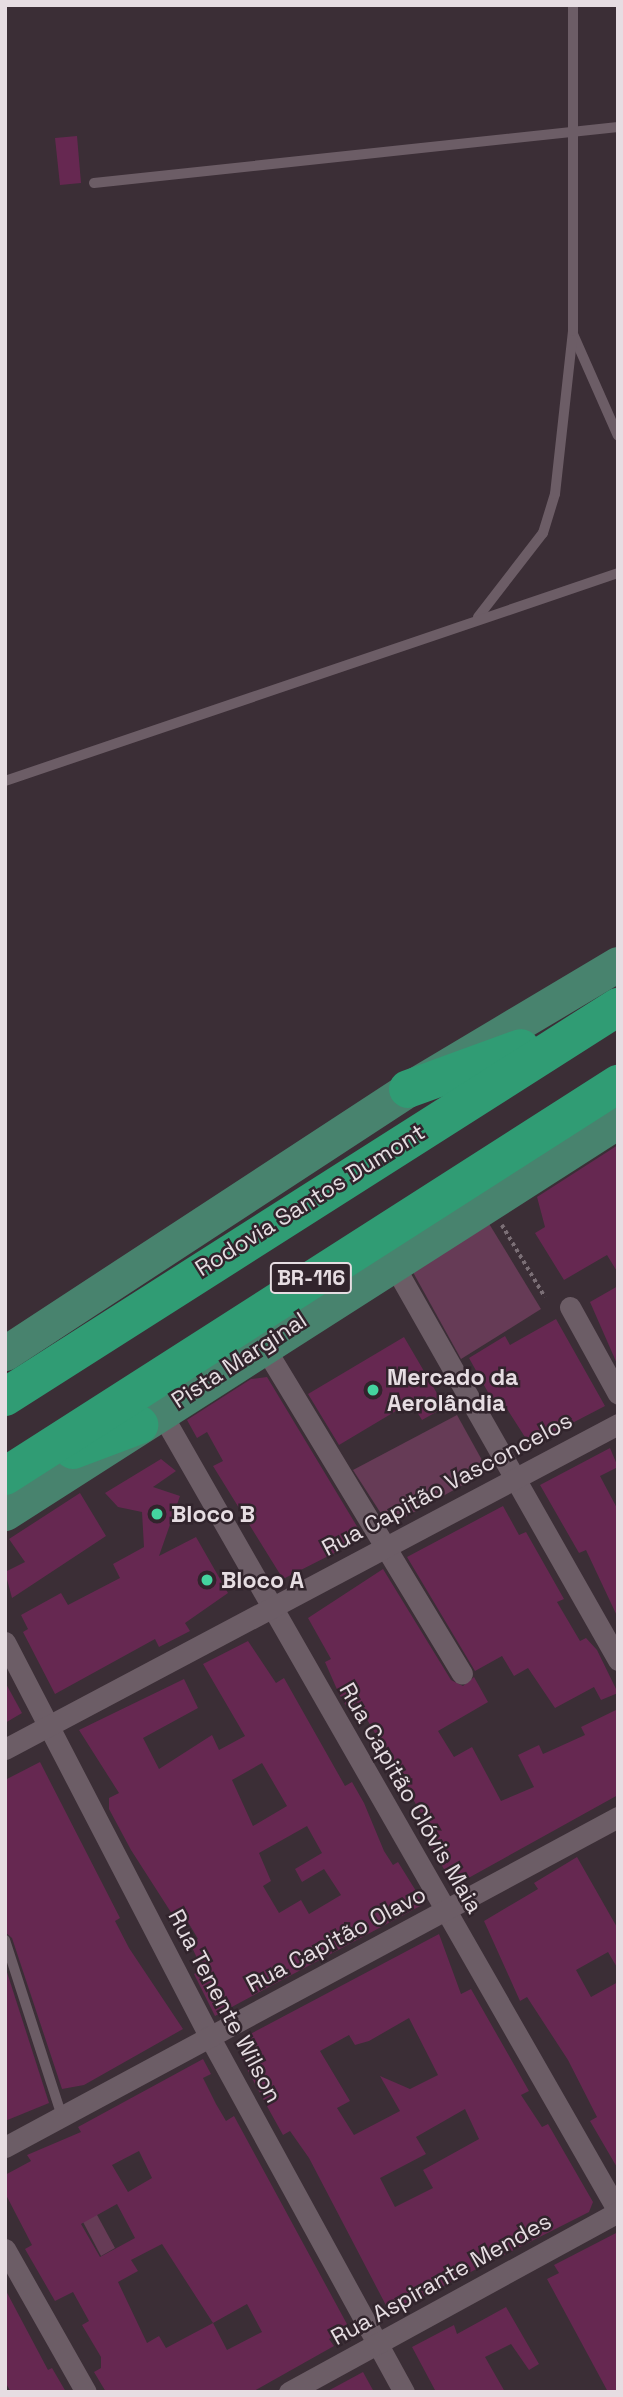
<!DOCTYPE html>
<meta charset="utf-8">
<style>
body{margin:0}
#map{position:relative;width:623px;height:2397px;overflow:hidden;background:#3b2e36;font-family:"Space Grotesk",sans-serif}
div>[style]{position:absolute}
.green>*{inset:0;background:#663b56}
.building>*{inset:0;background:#662851}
.path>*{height:3.5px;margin-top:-1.75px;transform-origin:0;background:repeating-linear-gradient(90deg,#7b6f76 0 3.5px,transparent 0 7px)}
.lane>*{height:10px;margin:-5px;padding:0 5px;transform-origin:5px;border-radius:5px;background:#6c5d66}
.street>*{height:21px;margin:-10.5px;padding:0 10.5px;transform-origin:10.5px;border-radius:10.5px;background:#6c5d66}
.primary>*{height:35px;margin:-17.5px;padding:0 17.5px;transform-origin:17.5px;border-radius:17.5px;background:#48836e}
.highway>*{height:38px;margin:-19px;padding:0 19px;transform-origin:19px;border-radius:19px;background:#309c74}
.dots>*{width:19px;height:19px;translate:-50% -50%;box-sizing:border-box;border:4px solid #31242c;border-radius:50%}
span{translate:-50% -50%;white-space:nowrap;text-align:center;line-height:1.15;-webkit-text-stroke:5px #31242c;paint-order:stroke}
.shield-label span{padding:2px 5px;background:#31242c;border:2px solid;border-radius:5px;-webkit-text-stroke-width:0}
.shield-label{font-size:21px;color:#e6dde2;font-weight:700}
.street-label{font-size:23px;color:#e6dde2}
.poi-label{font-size:23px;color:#e6dde2;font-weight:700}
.left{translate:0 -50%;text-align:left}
.frame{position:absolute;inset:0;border:7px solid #e6dde2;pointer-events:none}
</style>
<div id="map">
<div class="green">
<i style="clip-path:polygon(488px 1222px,541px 1309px,461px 1359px,409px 1265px)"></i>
<i style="clip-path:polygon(457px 1415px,488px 1471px,389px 1526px,353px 1470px)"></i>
<i style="clip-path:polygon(96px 2213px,115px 2248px,101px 2256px,82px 2220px)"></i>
</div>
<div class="building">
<i style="clip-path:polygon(77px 136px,81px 183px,60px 185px,55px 138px)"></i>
<i style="clip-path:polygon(618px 1145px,618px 1273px,607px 1255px,564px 1280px,535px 1233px,545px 1227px,537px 1197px)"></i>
<i style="clip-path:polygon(618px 1286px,618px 1366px,590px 1302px)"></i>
<i style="clip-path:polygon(556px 1319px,605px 1406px,530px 1445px,502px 1401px,495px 1405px,469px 1358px,505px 1336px,510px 1345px)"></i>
<i style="clip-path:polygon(404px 1337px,445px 1407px,422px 1420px,411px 1402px,339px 1445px,308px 1394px)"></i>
<i style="clip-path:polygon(267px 1377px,364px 1538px,283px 1579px,213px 1466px,223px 1461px,207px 1432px,197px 1438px,187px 1420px,251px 1379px)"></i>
<i style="clip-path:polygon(610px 1448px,618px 1467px,600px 1476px,618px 1510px,618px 1618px,586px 1550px,579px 1553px,540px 1485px)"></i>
<i style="clip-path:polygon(161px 1459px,176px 1471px,153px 1487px,180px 1496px,159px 1556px,196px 1537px,228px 1593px,185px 1623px,190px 1631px,159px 1647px,155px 1639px,55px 1694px,23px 1632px,28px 1629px,21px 1615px,61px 1593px,68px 1605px,120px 1578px,113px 1564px,144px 1547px,142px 1512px,118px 1507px,105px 1493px)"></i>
<i style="clip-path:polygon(80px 1493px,106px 1536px,12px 1598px,5px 1572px,25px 1562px,9px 1539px)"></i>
<i style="clip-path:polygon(503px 1506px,519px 1535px,526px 1532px,564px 1599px,557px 1602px,580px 1641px,586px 1638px,597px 1650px,618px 1693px,601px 1700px,594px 1687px,555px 1708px,528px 1668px,514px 1676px,502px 1656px,475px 1671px,407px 1557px)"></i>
<i style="clip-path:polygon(383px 1569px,451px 1680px,463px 1686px,474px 1677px,488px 1702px,438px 1731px,454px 1757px,472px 1747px,501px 1801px,534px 1787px,518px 1755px,539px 1745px,543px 1754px,585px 1735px,581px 1727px,618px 1709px,618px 1795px,454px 1886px,429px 1844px,436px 1839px,357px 1702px,348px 1709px,339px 1694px,325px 1662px,331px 1659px,308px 1618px)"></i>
<i style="clip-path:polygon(evenodd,248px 1641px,276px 1683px,284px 1678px,345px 1786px,352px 1782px,364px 1803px,384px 1851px,393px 1865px,398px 1862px,424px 1904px,215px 2016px,194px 1974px,202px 1969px,190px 1943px,198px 1939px,182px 1912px,174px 1917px,131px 1850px,109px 1809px,109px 1798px,119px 1793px,79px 1730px,184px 1679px,198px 1708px,143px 1738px,159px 1769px,212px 1735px,219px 1750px,245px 1736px,203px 1664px,248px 1641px,262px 1763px,287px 1806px,253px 1826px,232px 1780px,262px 1763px,248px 1641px,307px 1826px,322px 1853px,295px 1869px,302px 1882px,324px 1869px,341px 1895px,309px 1914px,301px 1900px,279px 1913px,263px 1886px,271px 1881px,259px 1853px,307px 1826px)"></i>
<i style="clip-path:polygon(5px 1682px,22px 1713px,5px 1723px)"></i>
<i style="clip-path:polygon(40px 1762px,120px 1918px,115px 1921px,129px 1948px,183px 2029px,84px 2085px,62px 2089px,12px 1938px,5px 1932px,5px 1780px)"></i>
<i style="clip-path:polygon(577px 1857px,618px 1929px,618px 1969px,608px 1952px,576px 1970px,591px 1997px,618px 1982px,618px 2169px,590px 2121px,597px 2117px,568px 2060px,527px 1997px,520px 2001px,484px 1921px,538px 1889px,534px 1883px)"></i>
<i style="clip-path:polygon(evenodd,439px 1934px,461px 1994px,471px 1989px,529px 2091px,521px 2095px,542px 2127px,548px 2124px,593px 2202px,589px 2212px,390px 2313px,309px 2158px,290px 2131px,283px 2135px,268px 2108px,239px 2054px,245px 2051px,239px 2040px,439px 1934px,409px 2018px,438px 2075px,410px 2089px,380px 2076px,400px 2111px,354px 2135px,337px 2108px,350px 2101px,320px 2051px,349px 2035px,355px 2045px,369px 2041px,409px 2018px,439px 1934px,465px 2109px,479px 2139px,423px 2170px,433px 2188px,395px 2207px,380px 2178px,426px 2154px,416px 2137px,465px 2109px)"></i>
<i style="clip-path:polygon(5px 1966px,49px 2103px,5px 2121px)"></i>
<i style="clip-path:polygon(evenodd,203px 2059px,211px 2074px,203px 2078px,216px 2104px,226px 2121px,234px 2116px,348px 2326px,329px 2339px,334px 2346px,252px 2392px,106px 2392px,94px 2372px,101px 2368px,101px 2357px,82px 2325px,89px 2321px,73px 2292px,55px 2301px,25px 2249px,32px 2245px,5px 2193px,5px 2175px,31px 2161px,27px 2155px,81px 2132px,78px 2127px,203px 2059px,139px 2151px,152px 2178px,128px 2192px,112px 2165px,139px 2151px,203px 2059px,117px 2204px,135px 2238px,100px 2257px,81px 2224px,117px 2204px,203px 2059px,162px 2244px,213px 2323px,247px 2304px,262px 2332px,227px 2350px,213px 2323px,166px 2348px,159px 2336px,147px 2343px,118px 2282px,138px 2271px,131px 2260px,162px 2244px)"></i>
<i style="clip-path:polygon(618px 2232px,618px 2392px,608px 2392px,547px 2279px,559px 2273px,554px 2265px)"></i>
<i style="clip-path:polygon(5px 2289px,48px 2370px,52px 2368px,66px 2392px,11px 2392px,5px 2382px)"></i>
<i style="clip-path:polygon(506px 2307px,539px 2364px,529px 2370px,511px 2344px,485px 2357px,505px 2392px,436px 2392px,412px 2347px,454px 2325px,457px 2334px)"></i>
<i style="clip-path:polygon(363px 2372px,374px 2392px,326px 2392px)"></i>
</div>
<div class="path">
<i style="left:502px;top:1225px;width:84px;rotate:59.2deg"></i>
</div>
<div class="lane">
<i style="left:94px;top:183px;width:527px;rotate:-6.1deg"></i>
<i style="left:573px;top:334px;width:111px;rotate:66.2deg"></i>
<i style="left:478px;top:617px;width:106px;rotate:-52.3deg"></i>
<i style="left:543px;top:533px;width:41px;rotate:-72.9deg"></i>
<i style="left:555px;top:494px;width:164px;rotate:-83.7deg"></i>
<i style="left:573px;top:331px;width:326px;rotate:-90deg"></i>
<i style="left:5px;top:781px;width:647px;rotate:-18.74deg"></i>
<i style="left:5px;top:1940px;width:185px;rotate:72.1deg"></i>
</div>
<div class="street">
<i style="left:392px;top:1262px;width:458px;rotate:60.4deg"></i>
<i style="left:570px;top:1307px;width:99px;rotate:61.1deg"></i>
<i style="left:263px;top:1345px;width:384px;rotate:58.8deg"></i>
<i style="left:160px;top:1411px;width:922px;rotate:60.21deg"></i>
<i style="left:5px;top:1642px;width:444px;rotate:62.6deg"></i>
<i style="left:209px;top:2036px;width:406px;rotate:61.3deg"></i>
<i style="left:5px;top:1749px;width:694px;rotate:-27.93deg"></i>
<i style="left:5px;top:2147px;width:696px;rotate:-28.3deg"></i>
<i style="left:5px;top:2249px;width:164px;rotate:60.5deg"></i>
<i style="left:289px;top:2392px;width:375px;rotate:-28.7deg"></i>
</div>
<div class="primary">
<i style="left:5px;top:1353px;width:482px;rotate:-33.2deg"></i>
<i style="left:408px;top:1089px;width:244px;rotate:-30.8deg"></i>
<i style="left:5px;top:1513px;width:728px;rotate:-32.6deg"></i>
</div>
<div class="highway">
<i style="left:408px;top:1089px;width:120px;rotate:-19.9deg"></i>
<i style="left:5px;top:1397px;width:727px;rotate:-32.47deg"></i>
<i style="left:73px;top:1450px;width:71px;rotate:-20.7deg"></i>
<i style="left:5px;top:1476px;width:728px;rotate:-32.6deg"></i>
</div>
<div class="dots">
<i style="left:373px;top:1390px;background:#44d49f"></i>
<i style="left:157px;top:1514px;background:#44d49f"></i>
<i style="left:207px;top:1580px;background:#44d49f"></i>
</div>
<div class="shield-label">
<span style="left:311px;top:1278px">BR-116</span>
</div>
<div class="street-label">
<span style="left:310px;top:1200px;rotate:-32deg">Rodovia Santos Dumont</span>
<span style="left:239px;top:1360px;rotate:-33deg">Pista Marginal</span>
<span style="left:447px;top:1484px;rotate:-28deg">Rua Capitão Vasconcelos</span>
<span style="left:411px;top:1798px;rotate:60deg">Rua Capitão Clóvis Maia</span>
<span style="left:336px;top:1939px;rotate:-28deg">Rua Capitão Olavo</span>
<span style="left:225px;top:2006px;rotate:62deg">Rua Tenente Wilson</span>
<span style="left:441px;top:2279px;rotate:-29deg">Rua Aspirante Mendes</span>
</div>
<div class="poi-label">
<span class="left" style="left:387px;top:1390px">Mercado da<br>Aerolândia</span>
<span class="left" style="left:171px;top:1514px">Bloco B</span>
<span class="left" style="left:221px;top:1580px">Bloco A</span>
</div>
<div class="frame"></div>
</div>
